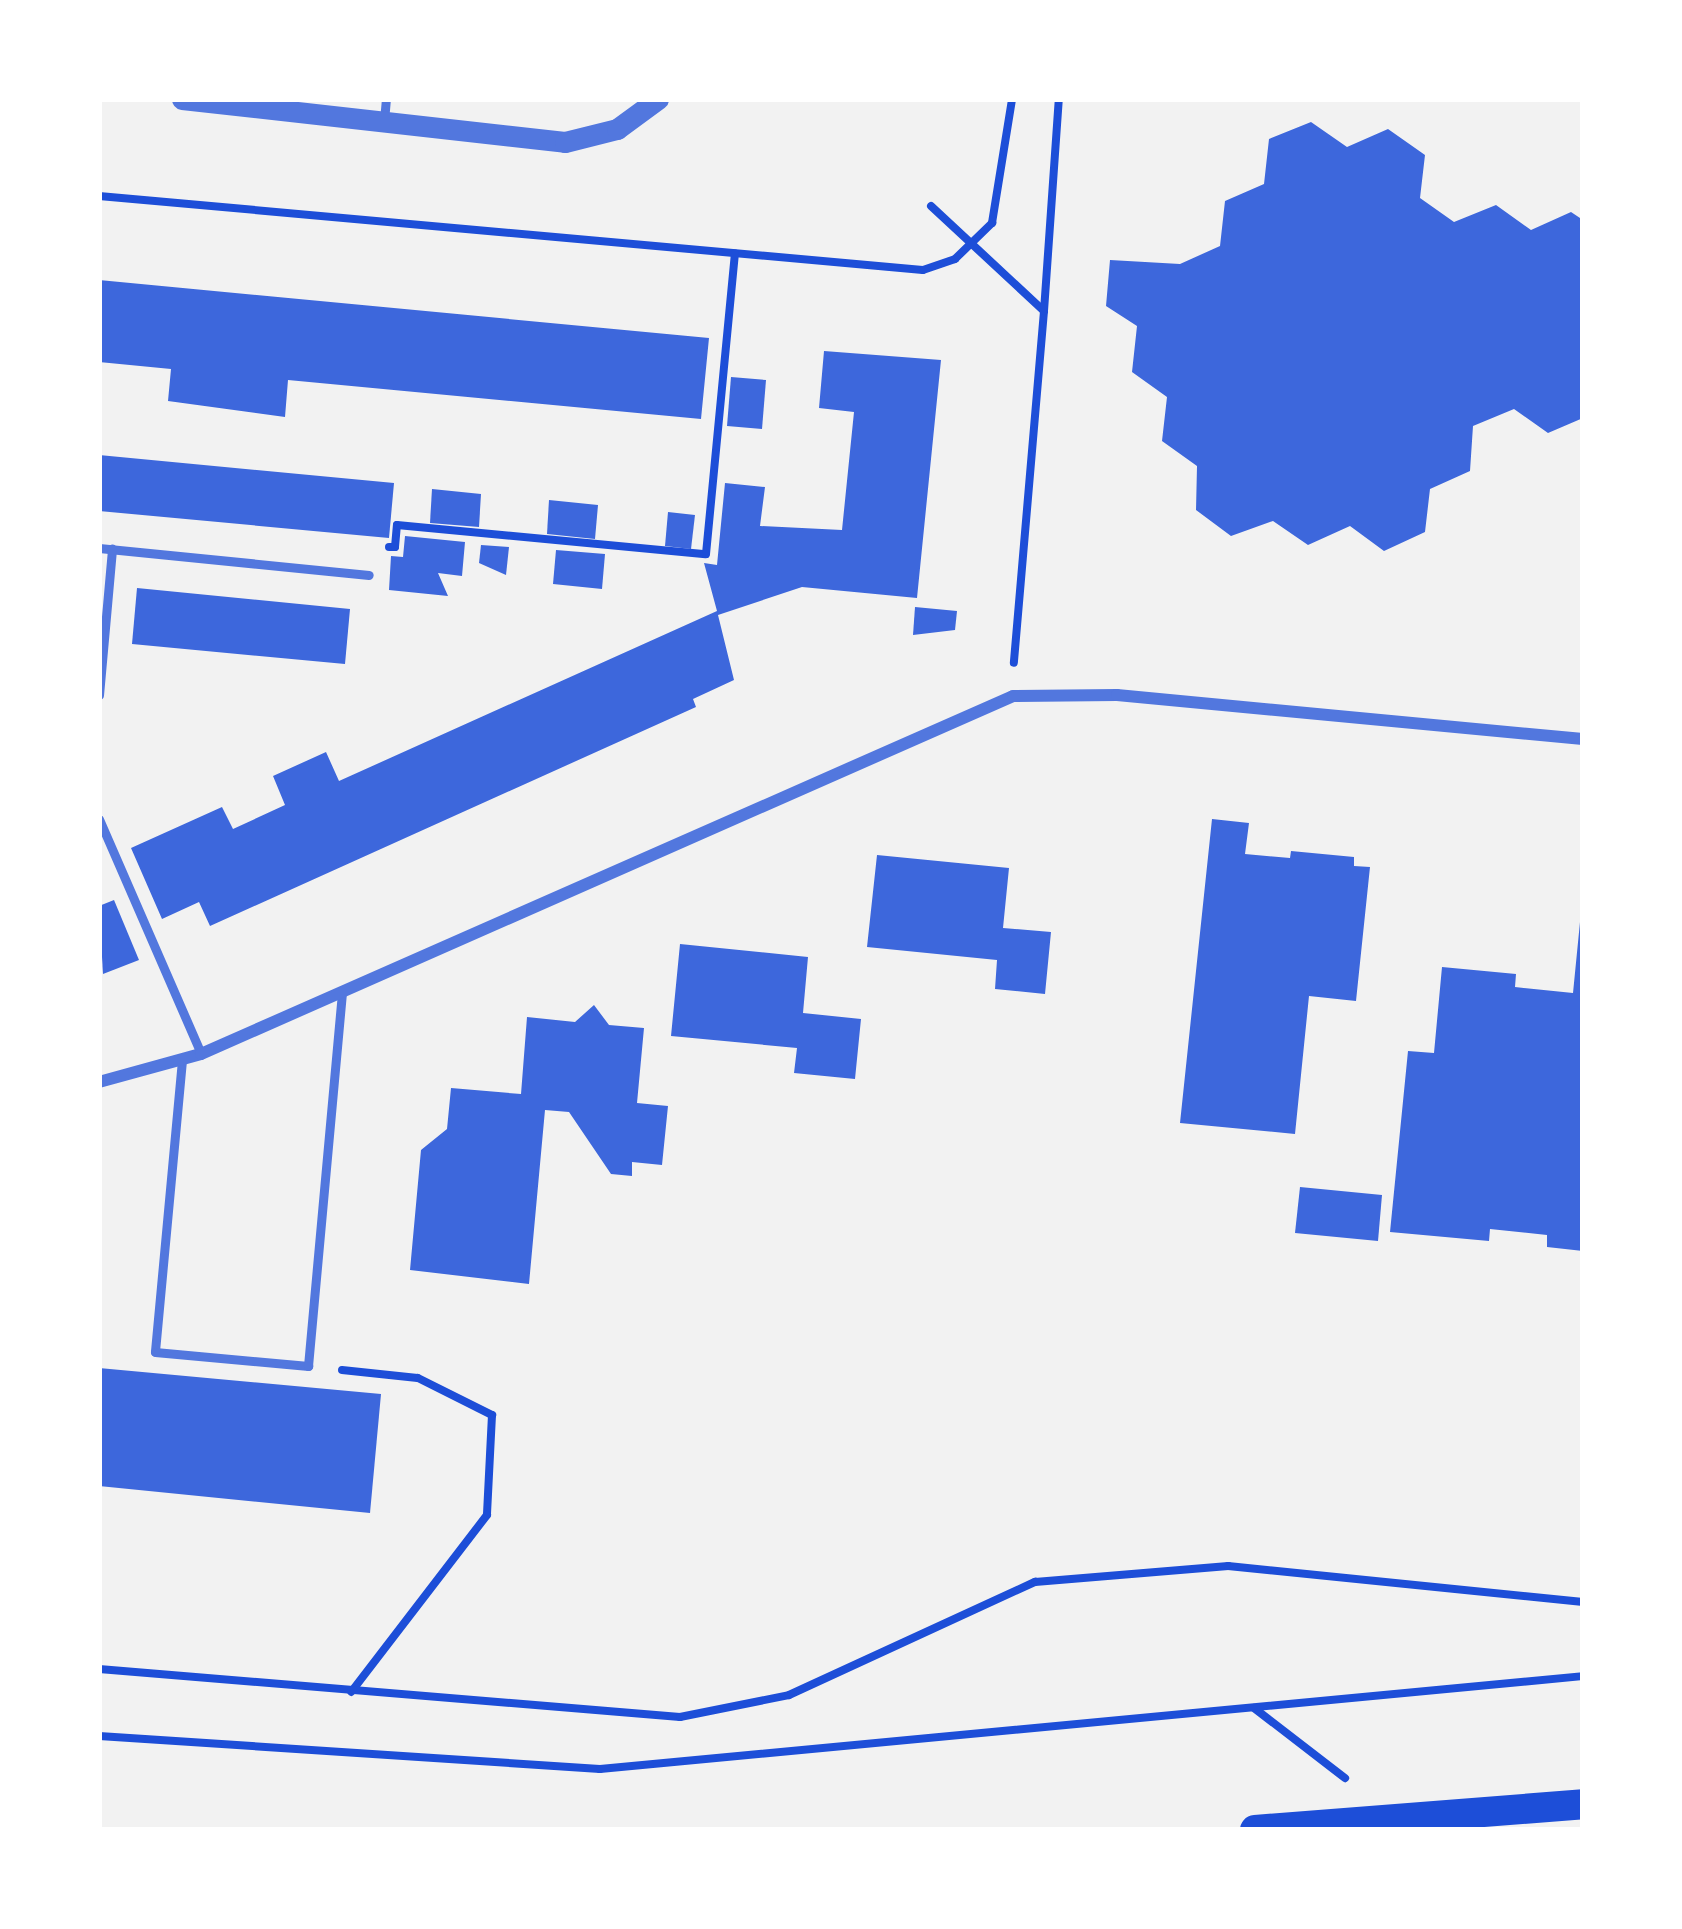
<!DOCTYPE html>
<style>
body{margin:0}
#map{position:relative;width:1682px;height:1929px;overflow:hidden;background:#f2f2f2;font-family:"Exo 2",sans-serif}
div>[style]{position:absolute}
.building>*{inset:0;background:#3d67dc}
.path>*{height:8px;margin:-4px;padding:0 4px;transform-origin:4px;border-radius:4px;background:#1d4ed8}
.service>*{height:9px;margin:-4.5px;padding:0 4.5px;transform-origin:4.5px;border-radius:4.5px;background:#5277de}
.minor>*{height:12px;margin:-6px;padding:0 6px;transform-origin:6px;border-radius:6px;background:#5277de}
.tertiary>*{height:21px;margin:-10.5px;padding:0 10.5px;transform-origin:10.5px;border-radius:10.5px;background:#5277de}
.primary>*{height:30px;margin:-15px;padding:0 15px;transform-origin:15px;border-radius:15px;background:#1d4ed8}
span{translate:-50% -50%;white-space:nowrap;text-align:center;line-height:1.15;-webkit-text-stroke:9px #fff;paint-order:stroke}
.frame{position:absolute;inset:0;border:102px solid #fff;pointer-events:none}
</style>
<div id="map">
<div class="building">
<i style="clip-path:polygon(1311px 122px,1347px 147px,1388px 129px,1425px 155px,1420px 198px,1454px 222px,1496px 205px,1531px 230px,1571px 212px,1583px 220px,1583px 418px,1548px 433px,1514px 409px,1473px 426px,1470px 471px,1430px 489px,1425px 532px,1384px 551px,1350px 526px,1308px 545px,1273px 521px,1231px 536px,1196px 510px,1197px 466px,1162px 441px,1167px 397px,1132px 372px,1137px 326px,1106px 306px,1110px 260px,1180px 264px,1220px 246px,1225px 201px,1264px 184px,1269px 139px)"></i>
<i style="clip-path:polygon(99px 280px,709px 338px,701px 419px,288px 380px,285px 417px,168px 401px,171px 369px,99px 362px)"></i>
<i style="clip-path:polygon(824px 351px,941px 360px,917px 598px,802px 587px,718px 615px,734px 680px,693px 699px,696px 707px,210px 926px,199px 902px,162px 919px,131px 848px,222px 807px,233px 829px,285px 805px,273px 776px,326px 752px,339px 781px,717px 611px,704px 563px,717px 565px,725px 483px,765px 487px,760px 526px,842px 530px,854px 412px,819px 408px)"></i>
<i style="clip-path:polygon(731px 377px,766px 380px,762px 429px,727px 426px)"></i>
<i style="clip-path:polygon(99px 455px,394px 483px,389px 538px,99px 511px)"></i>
<i style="clip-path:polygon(432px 489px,481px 494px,479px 527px,430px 523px)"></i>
<i style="clip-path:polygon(549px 500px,598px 505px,595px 539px,547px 534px)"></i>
<i style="clip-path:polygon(668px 512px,695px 515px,691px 549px,665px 546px)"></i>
<i style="clip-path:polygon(405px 536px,465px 542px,462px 576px,438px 573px,448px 596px,389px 590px,391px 556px,403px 557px)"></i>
<i style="clip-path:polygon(481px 545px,509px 547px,506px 575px,479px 563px)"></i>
<i style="clip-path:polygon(556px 550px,605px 554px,602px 589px,553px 584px)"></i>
<i style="clip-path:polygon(137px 588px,350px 609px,345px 664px,132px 644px)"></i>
<i style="clip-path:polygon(915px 607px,957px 611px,955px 630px,913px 635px)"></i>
<i style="clip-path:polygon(1212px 819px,1249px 823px,1245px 854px,1290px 858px,1291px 851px,1354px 857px,1354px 866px,1370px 867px,1356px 1001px,1309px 996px,1295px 1134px,1180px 1123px)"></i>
<i style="clip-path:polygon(877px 855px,1009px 868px,1003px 928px,1051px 932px,1045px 994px,995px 989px,997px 960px,867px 947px)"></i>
<i style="clip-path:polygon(114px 900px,139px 960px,103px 974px,99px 906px)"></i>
<i style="clip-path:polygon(1580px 922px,1583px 1251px,1547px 1247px,1547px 1235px,1490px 1229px,1489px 1241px,1390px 1232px,1408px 1051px,1434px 1053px,1442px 967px,1516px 974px,1515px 987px,1573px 993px)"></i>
<i style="clip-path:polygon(680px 944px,808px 957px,803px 1013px,861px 1019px,855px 1079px,794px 1073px,797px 1048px,671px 1036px)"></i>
<i style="clip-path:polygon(594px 1005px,609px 1025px,644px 1028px,637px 1103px,668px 1106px,662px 1165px,632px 1162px,632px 1176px,611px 1174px,569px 1112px,545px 1110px,529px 1284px,410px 1270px,421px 1150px,447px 1129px,451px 1088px,521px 1094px,527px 1017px,575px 1022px)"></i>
<i style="clip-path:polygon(1300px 1187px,1382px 1195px,1378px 1241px,1295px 1233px)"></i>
<i style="clip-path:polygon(99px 1368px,381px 1394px,370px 1513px,99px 1486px)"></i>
</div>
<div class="path">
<i style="left:99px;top:196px;width:827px;rotate:5.13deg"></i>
<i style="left:923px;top:270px;width:34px;rotate:-19deg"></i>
<i style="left:955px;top:259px;width:52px;rotate:-44.2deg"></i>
<i style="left:992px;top:223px;width:126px;rotate:-80.8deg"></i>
<i style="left:931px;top:206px;width:154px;rotate:42.9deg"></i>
<i style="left:1044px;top:311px;width:353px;rotate:94.9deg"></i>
<i style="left:1044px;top:311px;width:213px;rotate:-86deg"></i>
<i style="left:389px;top:547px;width:6px"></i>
<i style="left:395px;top:547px;width:22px;rotate:-85deg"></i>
<i style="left:397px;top:525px;width:310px;rotate:5.4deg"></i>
<i style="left:706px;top:554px;width:302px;rotate:-84.5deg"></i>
<i style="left:342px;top:1370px;width:76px;rotate:6deg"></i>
<i style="left:418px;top:1378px;width:83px;rotate:26.6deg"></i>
<i style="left:492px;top:1415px;width:100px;rotate:92.9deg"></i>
<i style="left:487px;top:1515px;width:223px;rotate:127.5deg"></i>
<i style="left:99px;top:1669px;width:583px;rotate:4.72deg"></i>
<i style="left:680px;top:1717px;width:111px;rotate:-11.4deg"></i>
<i style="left:789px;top:1695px;width:271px;rotate:-24.7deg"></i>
<i style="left:1035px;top:1582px;width:194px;rotate:-4.7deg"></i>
<i style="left:1228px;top:1566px;width:357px;rotate:5.8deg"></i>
<i style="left:1254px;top:1708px;width:115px;rotate:37.6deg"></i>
<i style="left:99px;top:1736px;width:502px;rotate:3.77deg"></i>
<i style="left:600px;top:1769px;width:987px;rotate:-5.4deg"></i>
</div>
<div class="service">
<i style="left:384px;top:121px;width:22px;rotate:-85deg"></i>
<i style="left:99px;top:548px;width:271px;rotate:5.7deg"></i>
<i style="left:99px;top:695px;width:147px;rotate:-84.9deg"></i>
<i style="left:99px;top:819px;width:256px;rotate:66.5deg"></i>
<i style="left:182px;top:1060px;width:293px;rotate:95.3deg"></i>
<i style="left:155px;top:1352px;width:154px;rotate:5.2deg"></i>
<i style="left:308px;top:1366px;width:375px;rotate:-84.8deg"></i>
</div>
<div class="minor">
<i style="left:99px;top:1082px;width:106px;rotate:-15.4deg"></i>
<i style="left:201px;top:1054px;width:887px;rotate:-23.79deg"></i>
<i style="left:1013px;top:696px;width:104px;rotate:-0.6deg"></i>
<i style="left:1117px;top:695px;width:468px;rotate:5.4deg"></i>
</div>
<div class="tertiary">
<i style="left:182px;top:99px;width:385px;rotate:6.4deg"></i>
<i style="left:565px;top:142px;width:54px;rotate:-14deg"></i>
<i style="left:617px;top:129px;width:51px;rotate:-36.2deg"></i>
</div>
<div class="primary">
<i style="left:1255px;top:1830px;width:329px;rotate:-4.5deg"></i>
</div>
<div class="frame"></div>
</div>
